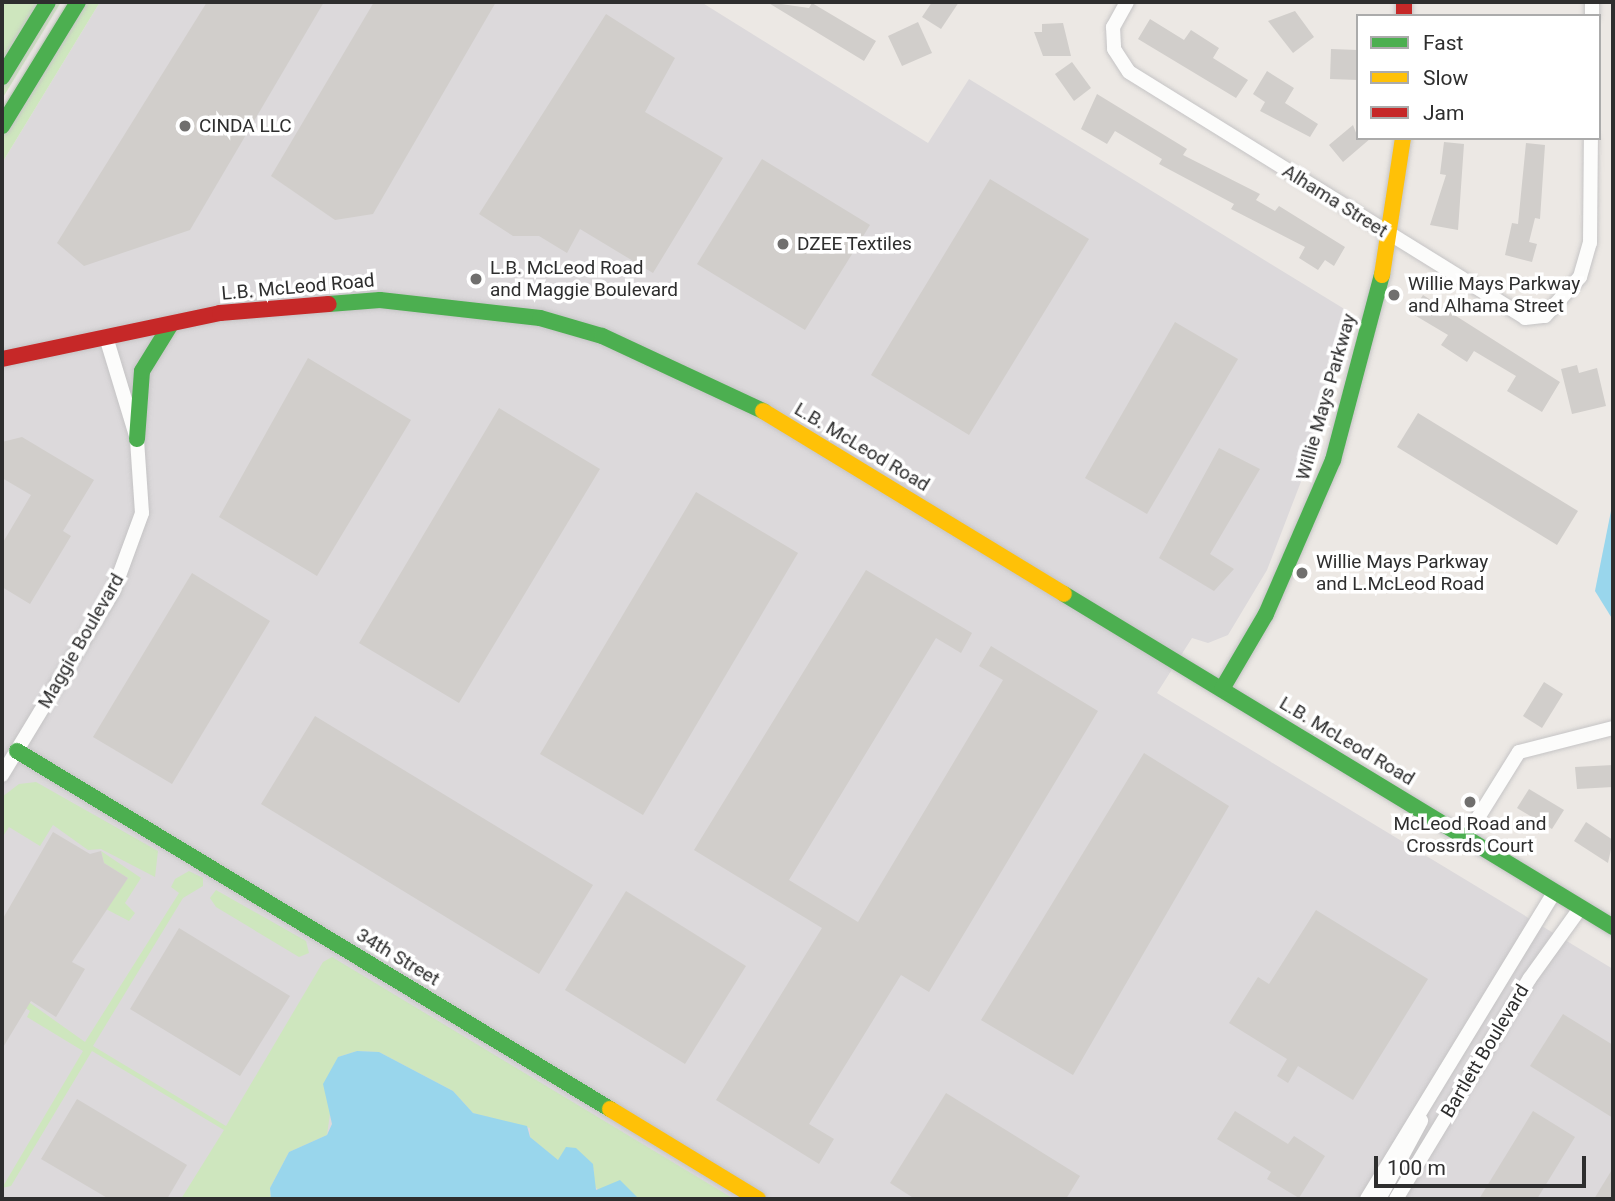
<!DOCTYPE html>
<style>
body{margin:0}
#map{position:relative;width:1615px;height:1201px;overflow:hidden;background:#ece8e4;font-family:Roboto,sans-serif}
div>[style]{position:absolute}
.industrial>*{inset:0;background:#dcd9db}
.green>*{inset:0;background:#cee6be}
.water>*{inset:0;background:#99d6ec}
.building>*{inset:0;background:#d1cecb}
.roads{filter:drop-shadow(0 0 2px #c5c4c5) drop-shadow(0 0 2px #c5c4c5)}
.street>*{height:14px;margin:-7px;padding:0 7px;transform-origin:7px;border-radius:7px;background:#fcfcfb}
.fast>*{height:16px;margin:-8px;padding:0 8px;transform-origin:8px;border-radius:8px;background:#4caf50}
.slow>*{height:16px;margin:-8px;padding:0 8px;transform-origin:8px;border-radius:8px;background:#ffc107}
.jam>*{height:16px;margin:-8px;padding:0 8px;transform-origin:8px;border-radius:8px;background:#c62828}
.dots>*{width:19px;height:19px;translate:-50% -50%;box-sizing:border-box;border:4px solid #fff;border-radius:50%}
span{translate:-50% -50%;white-space:nowrap;text-align:center;line-height:1.15;-webkit-text-stroke:7px #fff;paint-order:stroke}
.poi-label{font-size:19px;color:#2e2e2e}
.left{translate:0 -50%;text-align:left}
.street-label{font-size:19px;color:#2e2e2e}
.frame{position:absolute;inset:0;border:4px solid #2e2e2e;pointer-events:none}
.legend{position:absolute;left:1356px;top:14px;width:245px;height:126px;box-sizing:border-box;background:#fff;border:2px solid #ababab;margin:0;padding:9px 12px;list-style:none;font-size:21px;color:#2e2e2e}
.legend li{display:flex;align-items:center;gap:14px;height:35px}
.legend b{width:35px;border:2px solid #ababab}
.scale{position:absolute;left:1374px;top:1156px;width:212px;height:32px;box-sizing:border-box;border:4px solid #2e2e2e;border-top:0;padding-left:9px;font-size:21px;line-height:24px;white-space:nowrap;color:#2e2e2e;-webkit-text-stroke:5px #fff;paint-order:stroke}
</style>
<div id="map">
<div class="industrial">
<i style="clip-path:polygon(100px 2px,701px 2px,928px 143px,969px 79px,1346px 310px,1312px 453px,1267px 570px,1228px 635px,1208px 643px,1192px 638px,1157px 693px,1613px 969px,1613px 1199px,2px 1199px,2px 163px)"></i>
</div>
<div class="green">
<i style="clip-path:polygon(2px 2px,61px 2px,2px 99px)"></i>
<i style="clip-path:polygon(67px 2px,100px 2px,2px 163px,2px 108px)"></i>
<i style="clip-path:polygon(36px 782px,158px 851px,155px 877px,101px 849px,88px 850px,53px 825px,40px 846px,9px 827px,2px 838px,2px 797px,19px 784px)"></i>
<i style="clip-path:polygon(101px 851px,141px 878px,125px 903px,135px 913px,129px 921px,104px 908px,128px 878px,104px 863px)"></i>
<i style="clip-path:polygon(189px 871px,203px 878px,203px 886px,183px 898px,93px 1046px,226px 1126px,323px 962px,332px 957px,734px 1199px,639px 1199px,612px 1184px,601px 1192px,592px 1184px,594px 1169px,556px 1159px,530px 1137px,530px 1128px,473px 1113px,453px 1091px,379px 1052px,357px 1051px,338px 1057px,327px 1135px,289px 1152px,270px 1188px,271px 1199px,181px 1199px,224px 1130px,92px 1051px,11px 1186px,2px 1188px,83px 1051px,27px 1017px,30px 1011px,2px 994px,2px 983px,85px 1042px,179px 893px,171px 887px,175px 879px)"></i>
<i style="clip-path:polygon(216px 890px,306px 941px,309px 953px,299px 957px,216px 907px,210px 898px)"></i>
</div>
<div class="water">
<i style="clip-path:polygon(1613px 501px,1613px 620px,1595px 591px)"></i>
<i style="clip-path:polygon(357px 1051px,379px 1052px,453px 1091px,473px 1113px,527px 1126px,530px 1137px,558px 1160px,566px 1147px,576px 1148px,593px 1164px,596px 1190px,620px 1180px,639px 1199px,271px 1199px,270px 1188px,289px 1152px,327px 1135px,332px 1124px,323px 1084px,338px 1057px)"></i>
</div>
<div class="building">
<i style="clip-path:polygon(207px 2px,324px 2px,190px 230px,84px 266px,57px 243px)"></i>
<i style="clip-path:polygon(374px 2px,496px 2px,373px 214px,335px 220px,271px 176px)"></i>
<i style="clip-path:polygon(767px 2px,809px 8px,812px 3px,876px 41px,864px 61px)"></i>
<i style="clip-path:polygon(932px 2px,959px 2px,941px 29px,922px 17px)"></i>
<i style="clip-path:polygon(1295px 11px,1314px 37px,1293px 53px,1268px 21px)"></i>
<i style="clip-path:polygon(606px 14px,675px 58px,645px 112px,723px 158px,653px 273px,580px 229px,567px 253px,539px 236px,513px 236px,479px 214px)"></i>
<i style="clip-path:polygon(1150px 19px,1184px 40px,1191px 30px,1219px 48px,1213px 58px,1248px 80px,1236px 98px,1138px 39px)"></i>
<i style="clip-path:polygon(918px 22px,932px 53px,902px 66px,888px 36px)"></i>
<i style="clip-path:polygon(1063px 23px,1071px 56px,1043px 56px,1034px 32px,1042px 32px,1042px 24px)"></i>
<i style="clip-path:polygon(1331px 49px,1358px 50px,1358px 80px,1330px 79px)"></i>
<i style="clip-path:polygon(1072px 62px,1091px 88px,1074px 101px,1055px 74px)"></i>
<i style="clip-path:polygon(1267px 71px,1294px 88px,1285px 103px,1318px 124px,1310px 137px,1260px 111px,1265px 102px,1253px 94px)"></i>
<i style="clip-path:polygon(1097px 94px,1187px 149px,1183px 155px,1260px 194px,1256px 200px,1275px 211px,1279px 206px,1345px 247px,1334px 266px,1325px 260px,1318px 270px,1299px 258px,1305px 247px,1231px 209px,1234px 204px,1159px 164px,1162px 159px,1115px 131px,1107px 144px,1081px 129px)"></i>
<i style="clip-path:polygon(1353px 125px,1358px 138px,1371px 138px,1343px 162px,1329px 145px)"></i>
<i style="clip-path:polygon(1444px 142px,1464px 144px,1458px 230px,1430px 225px,1446px 175px,1440px 174px)"></i>
<i style="clip-path:polygon(1526px 143px,1545px 145px,1540px 219px,1535px 218px,1529px 242px,1537px 244px,1532px 262px,1505px 255px,1512px 223px,1518px 224px)"></i>
<i style="clip-path:polygon(762px 159px,870px 225px,805px 330px,697px 264px)"></i>
<i style="clip-path:polygon(990px 179px,1089px 239px,969px 435px,871px 375px)"></i>
<i style="clip-path:polygon(1423px 295px,1560px 382px,1542px 412px,1507px 391px,1516px 376px,1474px 351px,1467px 362px,1441px 345px,1448px 335px,1411px 313px)"></i>
<i style="clip-path:polygon(1175px 322px,1238px 359px,1147px 514px,1085px 478px)"></i>
<i style="clip-path:polygon(308px 358px,411px 420px,317px 576px,219px 517px)"></i>
<i style="clip-path:polygon(1577px 365px,1579px 373px,1597px 368px,1606px 406px,1572px 414px,1561px 369px)"></i>
<i style="clip-path:polygon(499px 408px,600px 469px,459px 703px,359px 643px)"></i>
<i style="clip-path:polygon(1418px 413px,1578px 511px,1557px 545px,1397px 447px)"></i>
<i style="clip-path:polygon(22px 437px,94px 480px,63px 531px,71px 536px,30px 604px,2px 587px,2px 544px,31px 495px,2px 478px,2px 442px)"></i>
<i style="clip-path:polygon(1219px 448px,1260px 469px,1210px 554px,1234px 569px,1214px 591px,1159px 558px)"></i>
<i style="clip-path:polygon(696px 492px,798px 553px,643px 815px,540px 754px)"></i>
<i style="clip-path:polygon(866px 570px,972px 633px,961px 653px,936px 638px,789px 880px,858px 922px,1003px 680px,979px 666px,991px 646px,1098px 711px,929px 992px,901px 975px,809px 1124px,834px 1139px,819px 1164px,716px 1100px,822px 928px,694px 850px)"></i>
<i style="clip-path:polygon(192px 573px,270px 621px,172px 784px,93px 737px)"></i>
<i style="clip-path:polygon(1544px 682px,1563px 694px,1542px 728px,1523px 716px)"></i>
<i style="clip-path:polygon(315px 716px,593px 885px,539px 974px,261px 804px)"></i>
<i style="clip-path:polygon(1144px 753px,1229px 806px,1073px 1075px,981px 1020px)"></i>
<i style="clip-path:polygon(1613px 765px,1613px 787px,1577px 789px,1575px 767px)"></i>
<i style="clip-path:polygon(1529px 789px,1564px 810px,1552px 829px,1517px 808px)"></i>
<i style="clip-path:polygon(1586px 822px,1613px 840px,1608px 863px,1574px 841px)"></i>
<i style="clip-path:polygon(53px 832px,90px 854px,101px 851px,104px 863px,128px 878px,72px 962px,85px 969px,56px 1017px,31px 1001px,2px 1049px,2px 920px)"></i>
<i style="clip-path:polygon(626px 891px,746px 966px,685px 1064px,565px 990px)"></i>
<i style="clip-path:polygon(1316px 910px,1428px 979px,1353px 1100px,1298px 1066px,1288px 1083px,1277px 1076px,1287px 1059px,1229px 1023px,1258px 977px,1269px 984px)"></i>
<i style="clip-path:polygon(179px 928px,290px 996px,240px 1076px,130px 1009px)"></i>
<i style="clip-path:polygon(1563px 1014px,1613px 1045px,1613px 1118px,1530px 1066px)"></i>
<i style="clip-path:polygon(946px 1093px,1080px 1176px,1066px 1199px,915px 1199px,890px 1183px)"></i>
<i style="clip-path:polygon(77px 1099px,187px 1165px,167px 1199px,109px 1199px,41px 1159px)"></i>
<i style="clip-path:polygon(1235px 1111px,1288px 1144px,1294px 1136px,1325px 1156px,1299px 1198px,1267px 1179px,1271px 1172px,1217px 1139px)"></i>
<i style="clip-path:polygon(1533px 1111px,1575px 1137px,1537px 1199px,1479px 1199px)"></i>
<i style="clip-path:polygon(1613px 1168px,1613px 1199px,1594px 1199px)"></i>
</div>
<div class="roads">
<div class="street">
<i style="left:1127px;top:2px;width:29px;rotate:119deg"></i>
<i style="left:1113px;top:27px;width:22px;rotate:87deg"></i>
<i style="left:1114px;top:49px;width:27px;rotate:57deg"></i>
<i style="left:1129px;top:72px;width:466px;rotate:31.8deg"></i>
<i style="left:1525px;top:318px;width:20px;rotate:-6deg"></i>
<i style="left:1545px;top:316px;width:52px;rotate:-48.1deg"></i>
<i style="left:1580px;top:277px;width:35px;rotate:-74deg"></i>
<i style="left:1590px;top:243px;width:105px;rotate:-89.5deg"></i>
<i style="left:1592px;top:16px;width:14px;rotate:-90deg"></i>
<i style="left:2px;top:775px;width:214px;rotate:-58.8deg"></i>
<i style="left:113px;top:592px;width:84px;rotate:-69.8deg"></i>
<i style="left:142px;top:513px;width:74px;rotate:-93.9deg"></i>
<i style="left:137px;top:439px;width:107px;rotate:-106.9deg"></i>
<i style="left:1466px;top:837px;width:100px;rotate:-58.1deg"></i>
<i style="left:1519px;top:752px;width:97px;rotate:-14.3deg"></i>
<i style="left:1367px;top:1199px;width:361px;rotate:-58.6deg"></i>
<i style="left:1379px;top:1199px;width:89px;rotate:-61.7deg"></i>
<i style="left:1396px;top:1199px;width:258px;rotate:-58.8deg"></i>
<i style="left:1530px;top:978px;width:87px;rotate:-54.3deg"></i>
</div>
<div class="fast">
<i style="left:2px;top:77px;width:88px;rotate:-58.5deg"></i>
<i style="left:2px;top:126px;width:145px;rotate:-58.5deg"></i>
<i style="left:329px;top:304px;width:51px;rotate:-4.5deg"></i>
<i style="left:380px;top:300px;width:161px;rotate:6.4deg"></i>
<i style="left:540px;top:318px;width:65px;rotate:16.2deg"></i>
<i style="left:602px;top:336px;width:178px;rotate:25deg"></i>
<i style="left:137px;top:439px;width:68px;rotate:-85.8deg"></i>
<i style="left:142px;top:371px;width:55px;rotate:-58.3deg"></i>
<i style="left:1064px;top:594px;width:642px;rotate:31.24deg"></i>
<i style="left:1222px;top:689px;width:87px;rotate:-59.6deg"></i>
<i style="left:1266px;top:614px;width:168px;rotate:-66.5deg"></i>
<i style="left:1333px;top:460px;width:191px;rotate:-75.2deg"></i>
<i style="left:17px;top:751px;width:693px;rotate:31.12deg"></i>
</div>
<div class="slow">
<i style="left:1382px;top:275px;width:139px;rotate:-81.3deg"></i>
<i style="left:763px;top:411px;width:352px;rotate:31.3deg"></i>
<i style="left:610px;top:1109px;width:173px;rotate:31.3deg"></i>
</div>
<div class="jam">
<i style="left:1404px;top:2px;width:14px;rotate:90deg"></i>
<i style="left:2px;top:359px;width:223px;rotate:-11.9deg"></i>
<i style="left:220px;top:313px;width:109px;rotate:-4.7deg"></i>
</div>
</div>
<div class="dots">
<i style="left:185px;top:126px;background:#706f6e"></i>
<i style="left:783px;top:244px;background:#706f6e"></i>
<i style="left:476px;top:279px;background:#706f6e"></i>
<i style="left:1394px;top:295px;background:#706f6e"></i>
<i style="left:1302px;top:573px;background:#706f6e"></i>
<i style="left:1470px;top:802px;background:#706f6e"></i>
</div>
<div class="poi-label">
<span class="left" style="left:199px;top:126px">CINDA LLC</span>
<span class="left" style="left:797px;top:244px">DZEE Textiles</span>
<span class="left" style="left:490px;top:279px">L.B. McLeod Road<br>and Maggie Boulevard</span>
<span class="left" style="left:1408px;top:295px">Willie Mays Parkway<br>and Alhama Street</span>
<span class="left" style="left:1316px;top:573px">Willie Mays Parkway<br>and L.McLeod Road</span>
<span style="left:1470px;top:835px">McLeod Road and<br>Crossrds Court</span>
</div>
<div class="street-label">
<span style="left:1335px;top:201px;rotate:32deg">Alhama Street</span>
<span style="left:298px;top:287px;rotate:-5deg">L.B. McLeod Road</span>
<span style="left:1326px;top:397px;rotate:-74deg">Willie Mays Parkway</span>
<span style="left:862px;top:447px;rotate:31deg">L.B. McLeod Road</span>
<span style="left:81px;top:641px;rotate:-60deg">Maggie Boulevard</span>
<span style="left:1347px;top:741px;rotate:31deg">L.B. McLeod Road</span>
<span style="left:398px;top:957px;rotate:31deg">34th Street</span>
<span style="left:1485px;top:1051px;rotate:-59deg">Bartlett Boulevard</span>
</div>
<div class="frame"></div>
<ul class="legend">
<li><b style="height:9px;background:#4caf50"></b>Fast</li>
<li><b style="height:9px;background:#ffc107"></b>Slow</li>
<li><b style="height:9px;background:#c62828"></b>Jam</li>
</ul>
<div class="scale">100 m</div>
</div>
